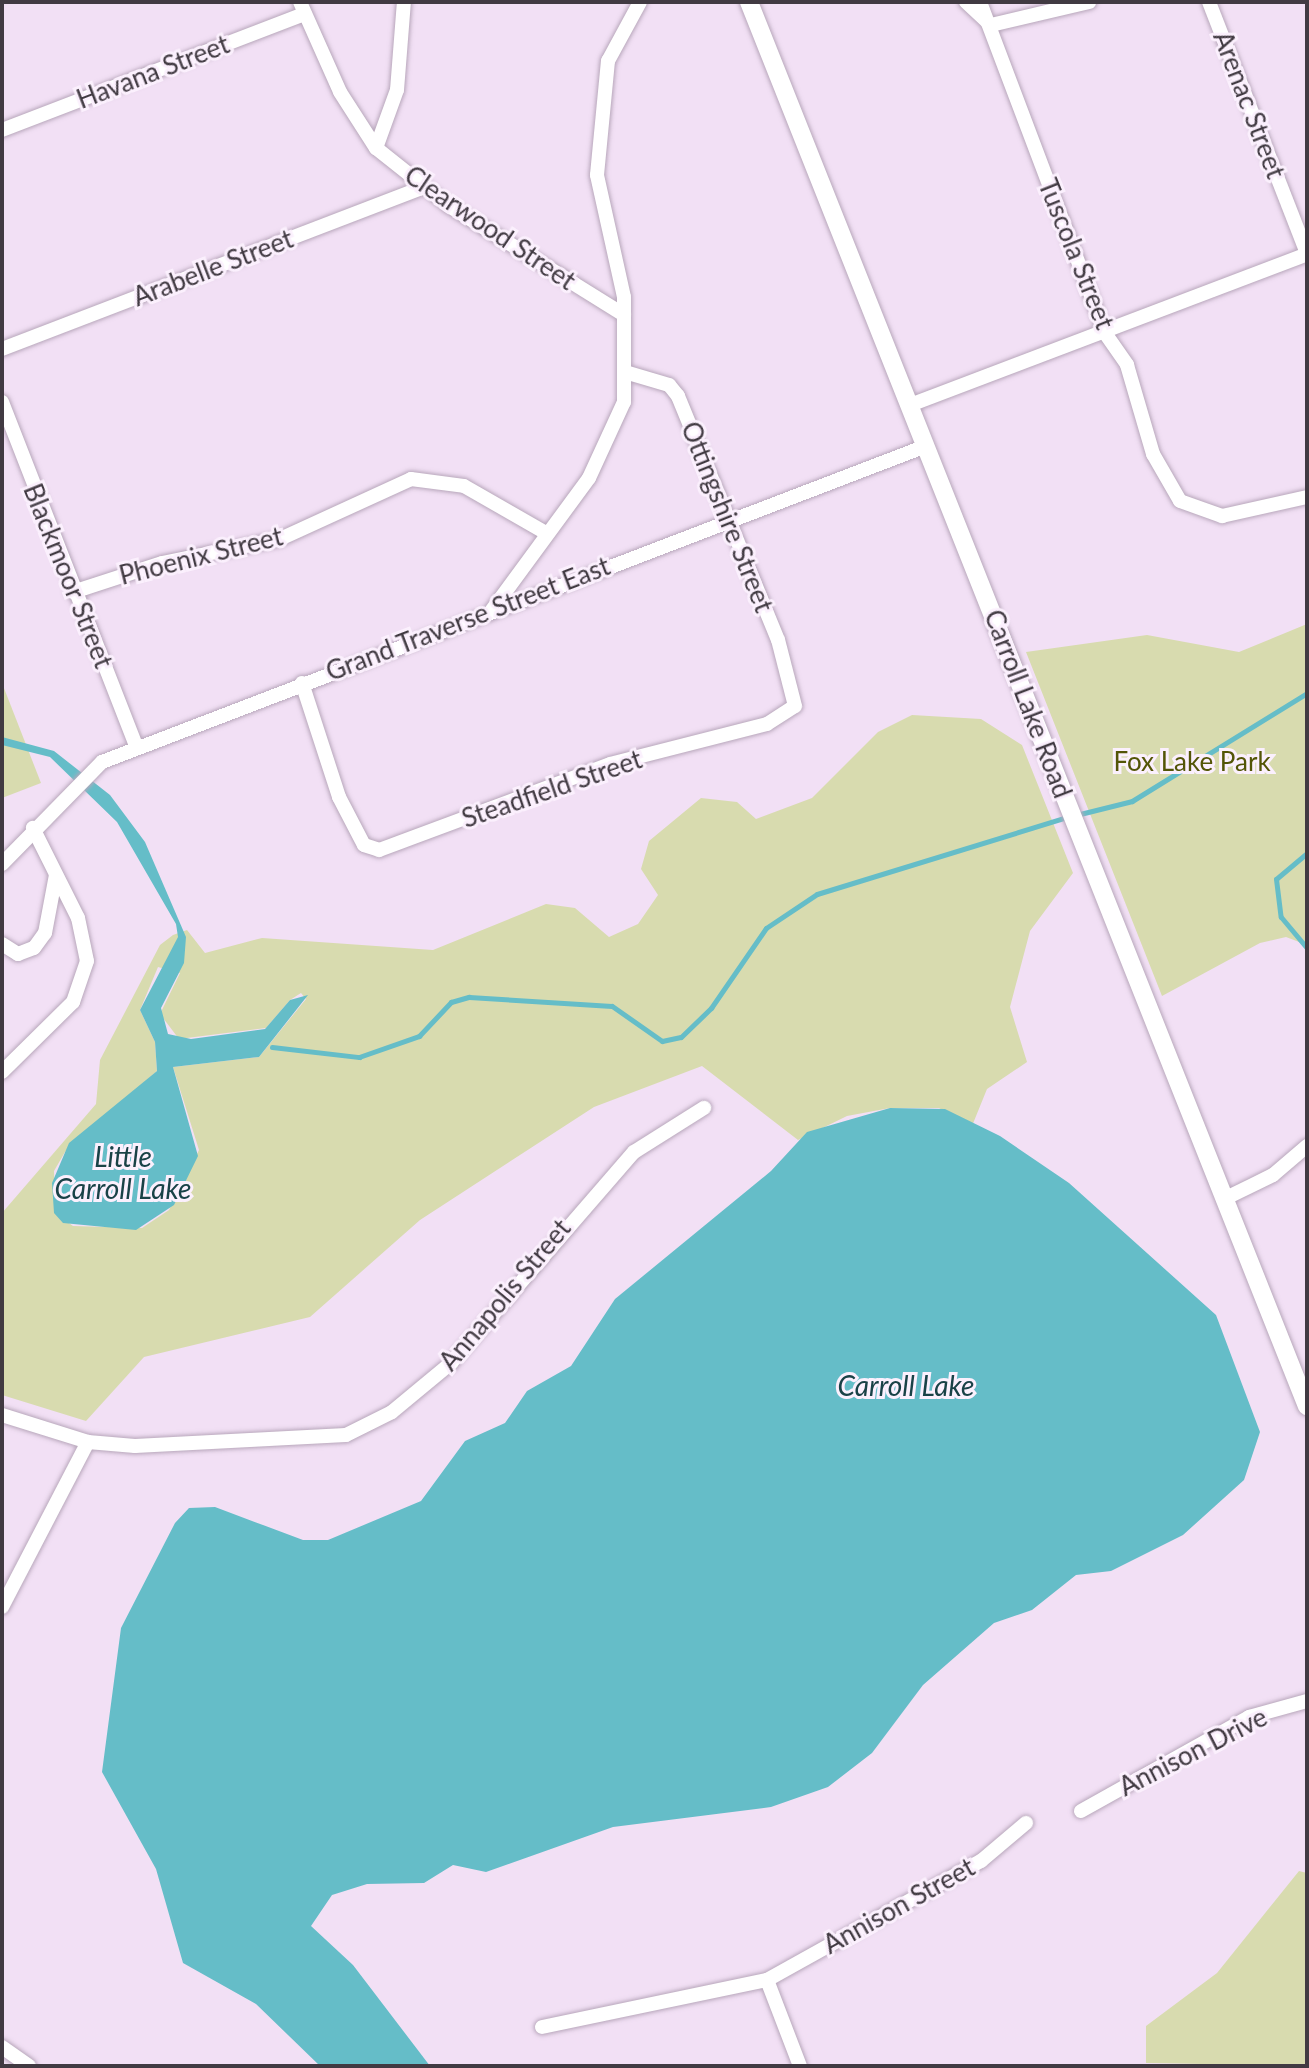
<!DOCTYPE html>
<style>
body{margin:0}
#map{position:relative;width:1309px;height:2068px;overflow:hidden;background:#f2e0f5;font-family:Lato,sans-serif}
div>[style]{position:absolute}
.green>*{inset:0;background:#d8dbaf}
.water>*{inset:0;background:#65bdc8}
.stream>*{height:5px;margin:-2.5px;padding:0 2.5px;transform-origin:2.5px;border-radius:2.5px;background:#65bdc8}
.roads{filter:drop-shadow(0 0 2px #b8a7bb) drop-shadow(0 0 2px #b8a7bb)}
.street>*{height:14px;margin:-7px;padding:0 7px;transform-origin:7px;border-radius:7px;background:#fff}
.secondary>*{height:18px;margin:-9px;padding:0 9px;transform-origin:9px;border-radius:9px;background:#fff}
span{translate:-50% -50%;white-space:nowrap;text-align:center;line-height:1.15;-webkit-text-stroke:6px #fbf0fd;paint-order:stroke}
.street-label{font-size:26px;color:#413a42}
.park-label{font-size:26px;color:#535507}
.water-label{font-size:28px;color:#194247;font-style:italic}
.frame{position:absolute;inset:0;border:4px solid #413a42;pointer-events:none}
</style>
<div id="map">
<div class="green">
<i style="clip-path:polygon(1307px 624px,1307px 945px,1286px 937px,1260px 943px,1162px 996px,1026px 652px,1147px 635px,1239px 652px)"></i>
<i style="clip-path:polygon(2px 683px,41px 783px,2px 798px)"></i>
<i style="clip-path:polygon(evenodd,912px 715px,981px 719px,1022px 745px,1073px 873px,1030px 931px,1010px 1007px,1027px 1062px,987px 1089px,972px 1126px,939px 1108px,890px 1108px,847px 1116px,798px 1140px,702px 1066px,594px 1107px,420px 1220px,310px 1317px,144px 1357px,86px 1421px,2px 1395px,2px 1213px,96px 1104px,100px 1060px,160px 945px,173px 935px,187px 930px,205px 953px,262px 938px,433px 950px,546px 904px,575px 908px,609px 937px,638px 924px,658px 895px,641px 869px,649px 841px,701px 798px,737px 802px,756px 819px,812px 798px,878px 732px,912px 715px,158px 967px,180px 973px,160px 1014px,179px 1039px,266px 1028px,290px 1000px,301px 993px,306px 999px,259px 1057px,173px 1067px,199px 1150px,169px 1210px,142px 1228px,73px 1226px,55px 1213px,54px 1171px,65px 1152px,157px 1071px,155px 1042px,140px 1010px,158px 967px)"></i>
<i style="clip-path:polygon(1299px 1871px,1307px 1873px,1307px 2066px,1146px 2063px,1146px 2026px,1217px 1973px)"></i>
</div>
<div class="water">
<i style="clip-path:polygon(2px 737px,54px 751px,110px 795px,145px 842px,186px 937px,184px 963px,161px 1008px,168px 1034px,191px 1039px,265px 1029px,290px 1000px,308px 995px,259px 1057px,173px 1067px,198px 1156px,174px 1205px,136px 1230px,63px 1223px,54px 1213px,52px 1183px,69px 1143px,157px 1071px,155px 1042px,140px 1010px,178px 937px,176px 924px,117px 822px,50px 757px,2px 745px)"></i>
<i style="clip-path:polygon(890px 1108px,945px 1109px,1000px 1136px,1069px 1183px,1216px 1315px,1260px 1432px,1244px 1480px,1183px 1535px,1111px 1571px,1076px 1575px,1032px 1610px,994px 1623px,923px 1685px,872px 1753px,828px 1787px,771px 1807px,613px 1827px,486px 1872px,453px 1865px,424px 1883px,367px 1884px,332px 1895px,311px 1926px,353px 1965px,430px 2066px,320px 2066px,256px 2004px,183px 1963px,156px 1869px,102px 1772px,121px 1628px,175px 1523px,189px 1508px,215px 1507px,303px 1540px,328px 1540px,421px 1501px,465px 1441px,505px 1423px,527px 1391px,571px 1366px,615px 1299px,771px 1171px,807px 1132px)"></i>
</div>
<div class="stream">
<i style="left:1076px;top:815px;width:58px;rotate:-14deg"></i>
<i style="left:1132px;top:801px;width:206px;rotate:-31.7deg"></i>
<i style="left:1307px;top:853px;width:40px;rotate:140deg"></i>
<i style="left:1276px;top:879px;width:38px;rotate:83deg"></i>
<i style="left:1281px;top:917px;width:40px;rotate:50deg"></i>
<i style="left:272px;top:1047px;width:88px;rotate:6.6deg"></i>
<i style="left:359px;top:1057px;width:64px;rotate:-19.3deg"></i>
<i style="left:419px;top:1036px;width:47px;rotate:-46.7deg"></i>
<i style="left:451px;top:1002px;width:19px;rotate:-16deg"></i>
<i style="left:469px;top:997px;width:143px;rotate:3.6deg"></i>
<i style="left:612px;top:1006px;width:61px;rotate:35deg"></i>
<i style="left:662px;top:1041px;width:19px;rotate:-12deg"></i>
<i style="left:681px;top:1037px;width:42px;rotate:-44deg"></i>
<i style="left:711px;top:1008px;width:97px;rotate:-55.5deg"></i>
<i style="left:766px;top:928px;width:61px;rotate:-33.7deg"></i>
<i style="left:817px;top:894px;width:262px;rotate:-17.1deg"></i>
</div>
<div class="roads">
<div class="street">
<i style="left:300px;top:2px;width:98px;rotate:66deg"></i>
<i style="left:340px;top:92px;width:67px;rotate:57.3deg"></i>
<i style="left:376px;top:148px;width:93px;rotate:38.5deg"></i>
<i style="left:449px;top:206px;width:206px;rotate:31.9deg"></i>
<i style="left:966px;top:2px;width:34px;rotate:43deg"></i>
<i style="left:991px;top:25px;width:101px;rotate:-13.2deg"></i>
<i style="left:980px;top:2px;width:354px;rotate:69.3deg"></i>
<i style="left:1105px;top:333px;width:39px;rotate:55deg"></i>
<i style="left:1127px;top:365px;width:93px;rotate:73.7deg"></i>
<i style="left:1153px;top:454px;width:54px;rotate:60.1deg"></i>
<i style="left:1180px;top:501px;width:45px;rotate:19.7deg"></i>
<i style="left:1222px;top:516px;width:87px;rotate:-12.6deg"></i>
<i style="left:1209px;top:2px;width:269px;rotate:68.7deg"></i>
<i style="left:2px;top:130px;width:324px;rotate:-21deg"></i>
<i style="left:376px;top:148px;width:62px;rotate:-70.1deg"></i>
<i style="left:397px;top:90px;width:88px;rotate:-85.5deg"></i>
<i style="left:2px;top:349px;width:451px;rotate:-21deg"></i>
<i style="left:2px;top:402px;width:371px;rotate:68.7deg"></i>
<i style="left:910px;top:405px;width:425px;rotate:-20.8deg"></i>
<i style="left:73px;top:592px;width:94px;rotate:-18deg"></i>
<i style="left:162px;top:563px;width:120px;rotate:-11.5deg"></i>
<i style="left:280px;top:539px;width:144px;rotate:-24.6deg"></i>
<i style="left:411px;top:479px;width:53px;rotate:7.5deg"></i>
<i style="left:464px;top:486px;width:95px;rotate:29.8deg"></i>
<i style="left:492px;top:610px;width:164px;rotate:-53.7deg"></i>
<i style="left:589px;top:478px;width:84px;rotate:-65.3deg"></i>
<i style="left:624px;top:402px;width:105px;rotate:-90deg"></i>
<i style="left:624px;top:297px;width:125px;rotate:-102.5deg"></i>
<i style="left:597px;top:175px;width:115px;rotate:-84.5deg"></i>
<i style="left:608px;top:61px;width:67px;rotate:-61.5deg"></i>
<i style="left:302px;top:683px;width:120px;rotate:72deg"></i>
<i style="left:339px;top:797px;width:54px;rotate:62.5deg"></i>
<i style="left:364px;top:845px;width:16px;rotate:18deg"></i>
<i style="left:379px;top:850px;width:246px;rotate:-20.4deg"></i>
<i style="left:610px;top:764px;width:162px;rotate:-14.3deg"></i>
<i style="left:767px;top:724px;width:33px;rotate:-33deg"></i>
<i style="left:795px;top:706px;width:68px;rotate:-104.4deg"></i>
<i style="left:778px;top:640px;width:264px;rotate:-112.3deg"></i>
<i style="left:678px;top:396px;width:14px;rotate:-129deg"></i>
<i style="left:669px;top:385px;width:46px;rotate:-163.5deg"></i>
<i style="left:2px;top:864px;width:143px;rotate:-45.6deg"></i>
<i style="left:102px;top:762px;width:883px;rotate:-20.98deg"></i>
<i style="left:2px;top:944px;width:19px;rotate:32deg"></i>
<i style="left:18px;top:954px;width:17px;rotate:-21deg"></i>
<i style="left:34px;top:948px;width:19px;rotate:-54deg"></i>
<i style="left:45px;top:933px;width:59px;rotate:-79.3deg"></i>
<i style="left:2px;top:1072px;width:100px;rotate:-44.6deg"></i>
<i style="left:73px;top:1002px;width:43px;rotate:-71.1deg"></i>
<i style="left:87px;top:961px;width:44px;rotate:-101.8deg"></i>
<i style="left:78px;top:918px;width:101px;rotate:-116.6deg"></i>
<i style="left:1226px;top:1198px;width:52px;rotate:-26.1deg"></i>
<i style="left:1273px;top:1175px;width:45px;rotate:-40.5deg"></i>
<i style="left:2px;top:1415px;width:90px;rotate:17.4deg"></i>
<i style="left:88px;top:1442px;width:47px;rotate:4.9deg"></i>
<i style="left:135px;top:1446px;width:211px;rotate:-3deg"></i>
<i style="left:346px;top:1435px;width:51px;rotate:-26.6deg"></i>
<i style="left:392px;top:1412px;width:77px;rotate:-39.7deg"></i>
<i style="left:451px;top:1363px;width:279px;rotate:-49.1deg"></i>
<i style="left:634px;top:1152px;width:83px;rotate:-32.2deg"></i>
<i style="left:2px;top:1607px;width:186px;rotate:-62.5deg"></i>
<i style="left:1081px;top:1811px;width:193px;rotate:-29.2deg"></i>
<i style="left:1249px;top:1717px;width:60px;rotate:-15.4deg"></i>
<i style="left:767px;top:1980px;width:92px;rotate:69deg"></i>
<i style="left:542px;top:2027px;width:230px;rotate:-11.8deg"></i>
<i style="left:767px;top:1980px;width:245px;rotate:-29.1deg"></i>
<i style="left:981px;top:1861px;width:59px;rotate:-40.2deg"></i>
<i style="left:2px;top:2047px;width:33px;rotate:35deg"></i>
</div>
<div class="secondary">
<i style="left:749px;top:2px;width:1511px;rotate:68.33deg"></i>
</div>
</div>
<div class="street-label">
<span style="left:153px;top:72px;rotate:-21deg">Havana Street</span>
<span style="left:1249px;top:105px;rotate:69deg">Arenac Street</span>
<span style="left:490px;top:228px;rotate:34deg">Clearwood Street</span>
<span style="left:1076px;top:254px;rotate:68deg">Tuscola Street</span>
<span style="left:213px;top:268px;rotate:-21deg">Arabelle Street</span>
<span style="left:727px;top:517px;rotate:68deg">Ottingshire Street</span>
<span style="left:201px;top:556px;rotate:-14deg">Phoenix Street</span>
<span style="left:68px;top:576px;rotate:68deg">Blackmoor Street</span>
<span style="left:468px;top:619px;rotate:-21deg">Grand Traverse Street East</span>
<span style="left:1028px;top:704px;rotate:69deg">Carroll Lake Road</span>
<span style="left:552px;top:789px;rotate:-19deg">Steadfield Street</span>
<span style="left:505px;top:1295px;rotate:-50deg">Annapolis Street</span>
<span style="left:1193px;top:1752px;rotate:-27deg">Annison Drive</span>
<span style="left:899px;top:1906px;rotate:-29deg">Annison Street</span>
</div>
<div class="park-label">
<span style="left:1192px;top:762px">Fox Lake Park</span>
</div>
<div class="water-label">
<span style="left:123px;top:1172px">Little<br>Carroll Lake</span>
<span style="left:906px;top:1385px">Carroll Lake</span>
</div>
<div class="frame"></div>
</div>
